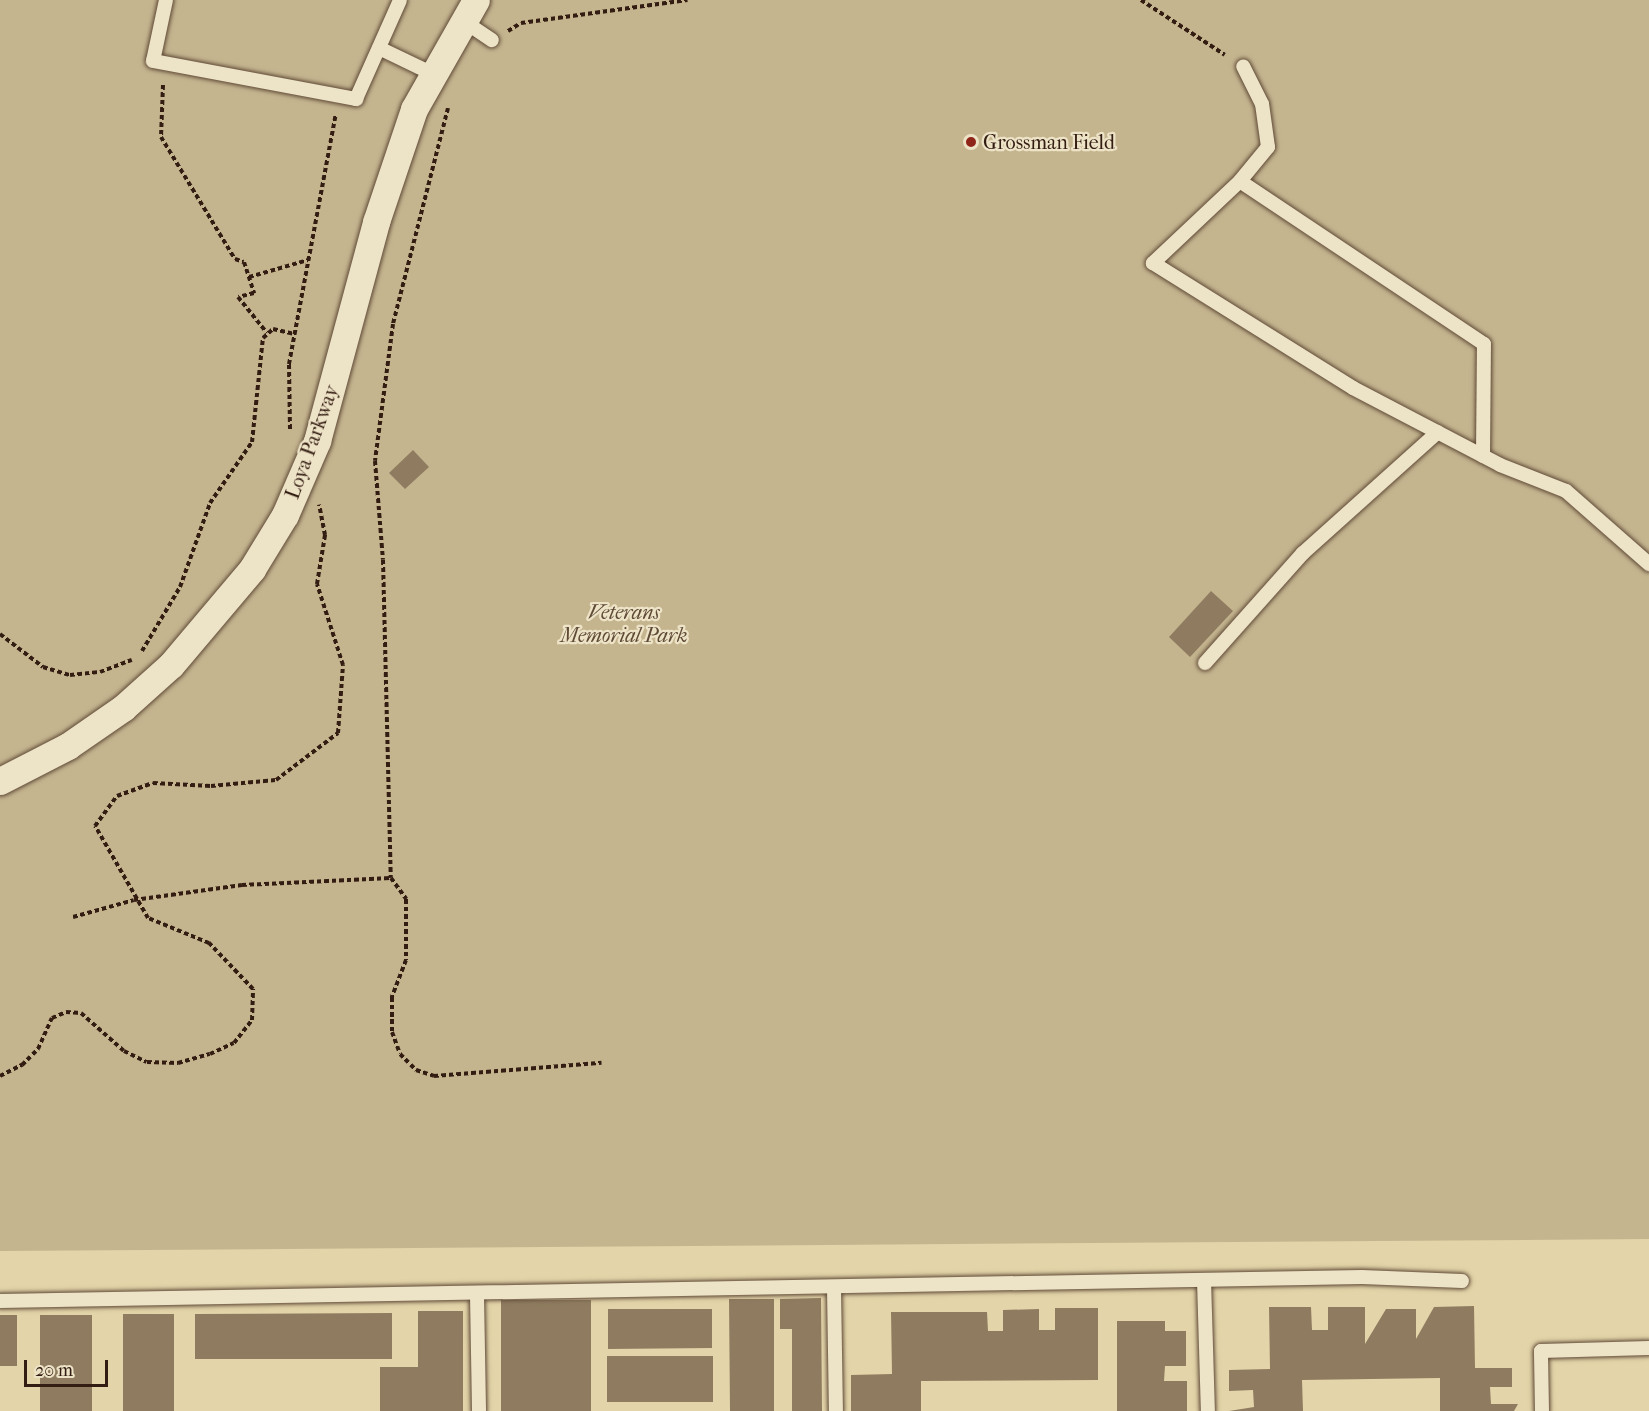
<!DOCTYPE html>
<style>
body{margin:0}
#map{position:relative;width:1649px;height:1411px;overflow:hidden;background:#e3d4a9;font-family:"IM FELL French Canon",serif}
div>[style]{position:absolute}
.green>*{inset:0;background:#c5b58f}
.building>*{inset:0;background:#8f7c60}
.path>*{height:4px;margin-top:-2px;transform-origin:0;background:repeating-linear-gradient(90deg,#331c11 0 4.5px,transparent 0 7.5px)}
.roads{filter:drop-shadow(0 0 2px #5f4a37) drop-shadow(0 0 2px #5f4a37)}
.lane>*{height:14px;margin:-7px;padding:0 7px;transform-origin:7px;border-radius:7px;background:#ede3c7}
.street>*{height:27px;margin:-13.5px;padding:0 13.5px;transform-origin:13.5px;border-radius:13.5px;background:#ede3c7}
.dots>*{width:16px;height:16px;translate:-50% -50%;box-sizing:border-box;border:3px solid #ede3c7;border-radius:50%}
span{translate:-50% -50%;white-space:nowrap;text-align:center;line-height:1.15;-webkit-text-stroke:4.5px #ede3c7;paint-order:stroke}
.poi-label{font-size:20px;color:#331c11}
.left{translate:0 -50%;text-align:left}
.street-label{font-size:20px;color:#331c11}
.park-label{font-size:20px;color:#5f4a37;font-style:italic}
.scale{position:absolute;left:24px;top:1360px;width:84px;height:27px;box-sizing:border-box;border:3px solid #331c11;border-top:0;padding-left:8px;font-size:18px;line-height:21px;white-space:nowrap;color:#331c11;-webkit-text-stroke:4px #ede3c7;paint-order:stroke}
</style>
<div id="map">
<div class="green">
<i style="clip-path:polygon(0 0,1649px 0,1649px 1239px,0 1251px)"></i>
</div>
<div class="building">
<i style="clip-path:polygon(413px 450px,429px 467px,405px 489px,389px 473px)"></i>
<i style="clip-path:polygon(1211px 591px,1233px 611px,1190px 657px,1169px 637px)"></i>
<i style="clip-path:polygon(821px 1298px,822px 1411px,792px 1411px,792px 1329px,780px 1329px,780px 1299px)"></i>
<i style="clip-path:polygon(729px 1299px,774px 1299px,774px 1411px,730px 1411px)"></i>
<i style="clip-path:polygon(501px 1300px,591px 1300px,591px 1411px,501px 1411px)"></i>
<i style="clip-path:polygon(1474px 1306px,1475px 1368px,1512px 1368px,1512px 1387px,1490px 1387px,1491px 1404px,1518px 1404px,1514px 1411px,1440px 1411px,1440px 1378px,1302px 1380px,1303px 1411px,1229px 1411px,1254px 1407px,1253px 1390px,1229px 1391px,1229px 1370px,1270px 1369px,1269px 1307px,1311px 1307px,1312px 1330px,1328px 1330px,1328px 1307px,1365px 1307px,1365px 1344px,1386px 1309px,1416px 1309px,1416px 1339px,1434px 1307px)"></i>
<i style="clip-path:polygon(1055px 1308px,1098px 1308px,1098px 1380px,921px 1381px,921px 1411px,851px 1411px,851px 1375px,892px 1374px,891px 1312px,987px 1312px,988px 1331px,1003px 1331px,1003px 1310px,1039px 1309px,1039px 1330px,1055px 1330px)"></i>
<i style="clip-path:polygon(608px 1309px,712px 1309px,712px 1348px,608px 1349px)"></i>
<i style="clip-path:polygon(418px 1311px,463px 1311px,463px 1411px,380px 1411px,380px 1367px,418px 1367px)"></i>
<i style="clip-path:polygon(392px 1313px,392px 1359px,195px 1359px,195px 1314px)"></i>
<i style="clip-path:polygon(123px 1314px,174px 1314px,174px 1411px,123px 1411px)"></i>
<i style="clip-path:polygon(0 1315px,17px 1315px,17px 1366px,0 1366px)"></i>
<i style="clip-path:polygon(40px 1315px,92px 1315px,92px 1411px,40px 1411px)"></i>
<i style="clip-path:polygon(1117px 1321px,1165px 1321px,1165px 1331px,1186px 1331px,1186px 1366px,1165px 1366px,1164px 1381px,1187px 1381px,1187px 1411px,1117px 1411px)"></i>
<i style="clip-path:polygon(607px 1356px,713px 1356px,713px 1402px,607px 1402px)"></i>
</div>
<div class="path">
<i style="left:1141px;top:0;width:100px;rotate:33.2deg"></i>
<i style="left:508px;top:31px;width:15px;rotate:-32deg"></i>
<i style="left:521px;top:23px;width:168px;rotate:-7.9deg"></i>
<i style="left:163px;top:85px;width:52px;rotate:92.2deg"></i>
<i style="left:161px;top:137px;width:143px;rotate:58.8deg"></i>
<i style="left:235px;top:259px;width:9px;rotate:18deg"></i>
<i style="left:244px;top:262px;width:33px;rotate:72deg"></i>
<i style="left:254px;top:293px;width:16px;rotate:166deg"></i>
<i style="left:238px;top:297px;width:46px;rotate:51.1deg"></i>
<i style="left:448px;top:108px;width:223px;rotate:104.3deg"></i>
<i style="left:393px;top:324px;width:138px;rotate:97.5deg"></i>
<i style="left:375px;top:461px;width:99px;rotate:85.4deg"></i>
<i style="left:383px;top:560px;width:318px;rotate:88.6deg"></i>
<i style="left:391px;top:878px;width:26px;rotate:54deg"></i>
<i style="left:406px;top:899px;width:61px;rotate:90deg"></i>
<i style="left:406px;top:960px;width:40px;rotate:111deg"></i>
<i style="left:392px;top:997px;width:35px;rotate:90deg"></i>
<i style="left:392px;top:1032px;width:23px;rotate:70deg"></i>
<i style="left:400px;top:1054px;width:23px;rotate:45deg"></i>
<i style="left:416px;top:1070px;width:19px;rotate:18deg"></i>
<i style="left:434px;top:1076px;width:168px;rotate:-4.5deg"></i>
<i style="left:249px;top:277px;width:61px;rotate:-16.1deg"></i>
<i style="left:290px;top:429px;width:65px;rotate:-90.9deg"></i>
<i style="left:289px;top:364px;width:254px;rotate:-79.4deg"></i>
<i style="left:0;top:634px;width:54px;rotate:37.5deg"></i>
<i style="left:43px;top:667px;width:28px;rotate:17deg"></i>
<i style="left:70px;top:675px;width:30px;rotate:-6deg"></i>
<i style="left:100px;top:672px;width:34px;rotate:-21deg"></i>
<i style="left:142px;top:651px;width:74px;rotate:-59.3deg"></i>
<i style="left:180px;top:587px;width:89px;rotate:-70.3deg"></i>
<i style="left:210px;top:503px;width:74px;rotate:-55.5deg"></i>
<i style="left:252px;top:442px;width:105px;rotate:-84deg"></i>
<i style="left:263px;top:338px;width:13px;rotate:-42deg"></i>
<i style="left:273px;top:329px;width:22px;rotate:13deg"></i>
<i style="left:73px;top:917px;width:63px;rotate:-15.6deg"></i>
<i style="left:134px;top:900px;width:109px;rotate:-7.9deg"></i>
<i style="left:242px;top:885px;width:149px;rotate:-2.7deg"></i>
<i style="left:0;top:1076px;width:25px;rotate:-27deg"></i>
<i style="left:22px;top:1065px;width:23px;rotate:-45deg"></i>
<i style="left:38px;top:1049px;width:34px;rotate:-66deg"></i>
<i style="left:52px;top:1018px;width:15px;rotate:-23deg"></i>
<i style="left:66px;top:1012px;width:15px;rotate:4deg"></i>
<i style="left:81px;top:1013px;width:57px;rotate:41.5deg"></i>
<i style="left:124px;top:1051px;width:25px;rotate:26deg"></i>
<i style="left:147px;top:1062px;width:31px;rotate:2deg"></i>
<i style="left:178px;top:1063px;width:33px;rotate:-16deg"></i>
<i style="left:210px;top:1054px;width:26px;rotate:-25deg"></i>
<i style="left:234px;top:1043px;width:29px;rotate:-52deg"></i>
<i style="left:252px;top:1020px;width:31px;rotate:-88deg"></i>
<i style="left:253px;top:989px;width:64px;rotate:-133.7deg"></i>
<i style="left:209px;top:943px;width:66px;rotate:-157.7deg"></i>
<i style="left:148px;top:918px;width:106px;rotate:-119.9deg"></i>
<i style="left:95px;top:826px;width:37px;rotate:-54deg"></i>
<i style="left:117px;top:796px;width:38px;rotate:-20deg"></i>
<i style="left:153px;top:783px;width:58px;rotate:3deg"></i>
<i style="left:211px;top:786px;width:65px;rotate:-5.3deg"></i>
<i style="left:276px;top:780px;width:78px;rotate:-37.2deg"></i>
<i style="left:338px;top:733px;width:68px;rotate:-85.8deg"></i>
<i style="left:343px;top:665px;width:85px;rotate:-107.8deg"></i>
<i style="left:317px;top:584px;width:50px;rotate:-80.7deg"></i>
<i style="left:325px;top:535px;width:31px;rotate:-101deg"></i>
</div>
<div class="roads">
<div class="lane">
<i style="left:166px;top:0;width:62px;rotate:102deg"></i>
<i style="left:153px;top:61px;width:207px;rotate:10.6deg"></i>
<i style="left:356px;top:99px;width:108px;rotate:-66deg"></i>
<i style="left:462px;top:20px;width:36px;rotate:34deg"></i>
<i style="left:379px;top:48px;width:58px;rotate:25.7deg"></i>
<i style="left:1240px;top:181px;width:44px;rotate:-50.5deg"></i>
<i style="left:1268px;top:147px;width:43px;rotate:-97.9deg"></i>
<i style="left:1262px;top:104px;width:42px;rotate:-116.6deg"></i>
<i style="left:1483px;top:456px;width:112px;rotate:-89.5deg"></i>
<i style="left:1484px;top:344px;width:293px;rotate:-146.3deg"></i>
<i style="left:1240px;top:181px;width:120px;rotate:136.7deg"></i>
<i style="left:1153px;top:263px;width:236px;rotate:32deg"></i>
<i style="left:1353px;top:388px;width:166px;rotate:27.6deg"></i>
<i style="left:1500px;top:465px;width:71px;rotate:21.5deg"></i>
<i style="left:1566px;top:491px;width:111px;rotate:41.3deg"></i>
<i style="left:1205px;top:663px;width:147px;rotate:-48.3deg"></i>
<i style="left:1303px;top:553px;width:181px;rotate:-41.9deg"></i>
<i style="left:1204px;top:1280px;width:131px;rotate:88.3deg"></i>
<i style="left:834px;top:1288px;width:123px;rotate:89.1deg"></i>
<i style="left:477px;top:1295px;width:116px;rotate:89deg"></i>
<i style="left:0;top:1301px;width:1362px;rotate:-1.01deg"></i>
<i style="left:1362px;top:1277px;width:100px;rotate:2.3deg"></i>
<i style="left:1542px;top:1411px;width:60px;rotate:-91deg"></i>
<i style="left:1541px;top:1351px;width:108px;rotate:-1.6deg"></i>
</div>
<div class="street">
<i style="left:0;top:781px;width:76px;rotate:-27.2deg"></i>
<i style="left:68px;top:746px;width:67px;rotate:-34.6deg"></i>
<i style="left:123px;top:708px;width:64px;rotate:-41.9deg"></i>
<i style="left:171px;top:665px;width:126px;rotate:-49.8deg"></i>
<i style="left:252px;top:569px;width:63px;rotate:-58.6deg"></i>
<i style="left:285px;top:515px;width:81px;rotate:-66.6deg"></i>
<i style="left:317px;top:441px;width:227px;rotate:-74.9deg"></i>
<i style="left:376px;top:222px;width:119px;rotate:-71.4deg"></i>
<i style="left:414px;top:109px;width:125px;rotate:-60.4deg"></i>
</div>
</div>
<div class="dots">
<i style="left:971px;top:142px;background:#8f2418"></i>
</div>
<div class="poi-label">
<span class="left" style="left:983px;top:142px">Grossman Field</span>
</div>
<div class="street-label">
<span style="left:312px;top:442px;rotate:-70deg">Loya Parkway</span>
</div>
<div class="park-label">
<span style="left:624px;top:624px">Veterans<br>Memorial Park</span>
</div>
<div class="scale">20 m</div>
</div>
